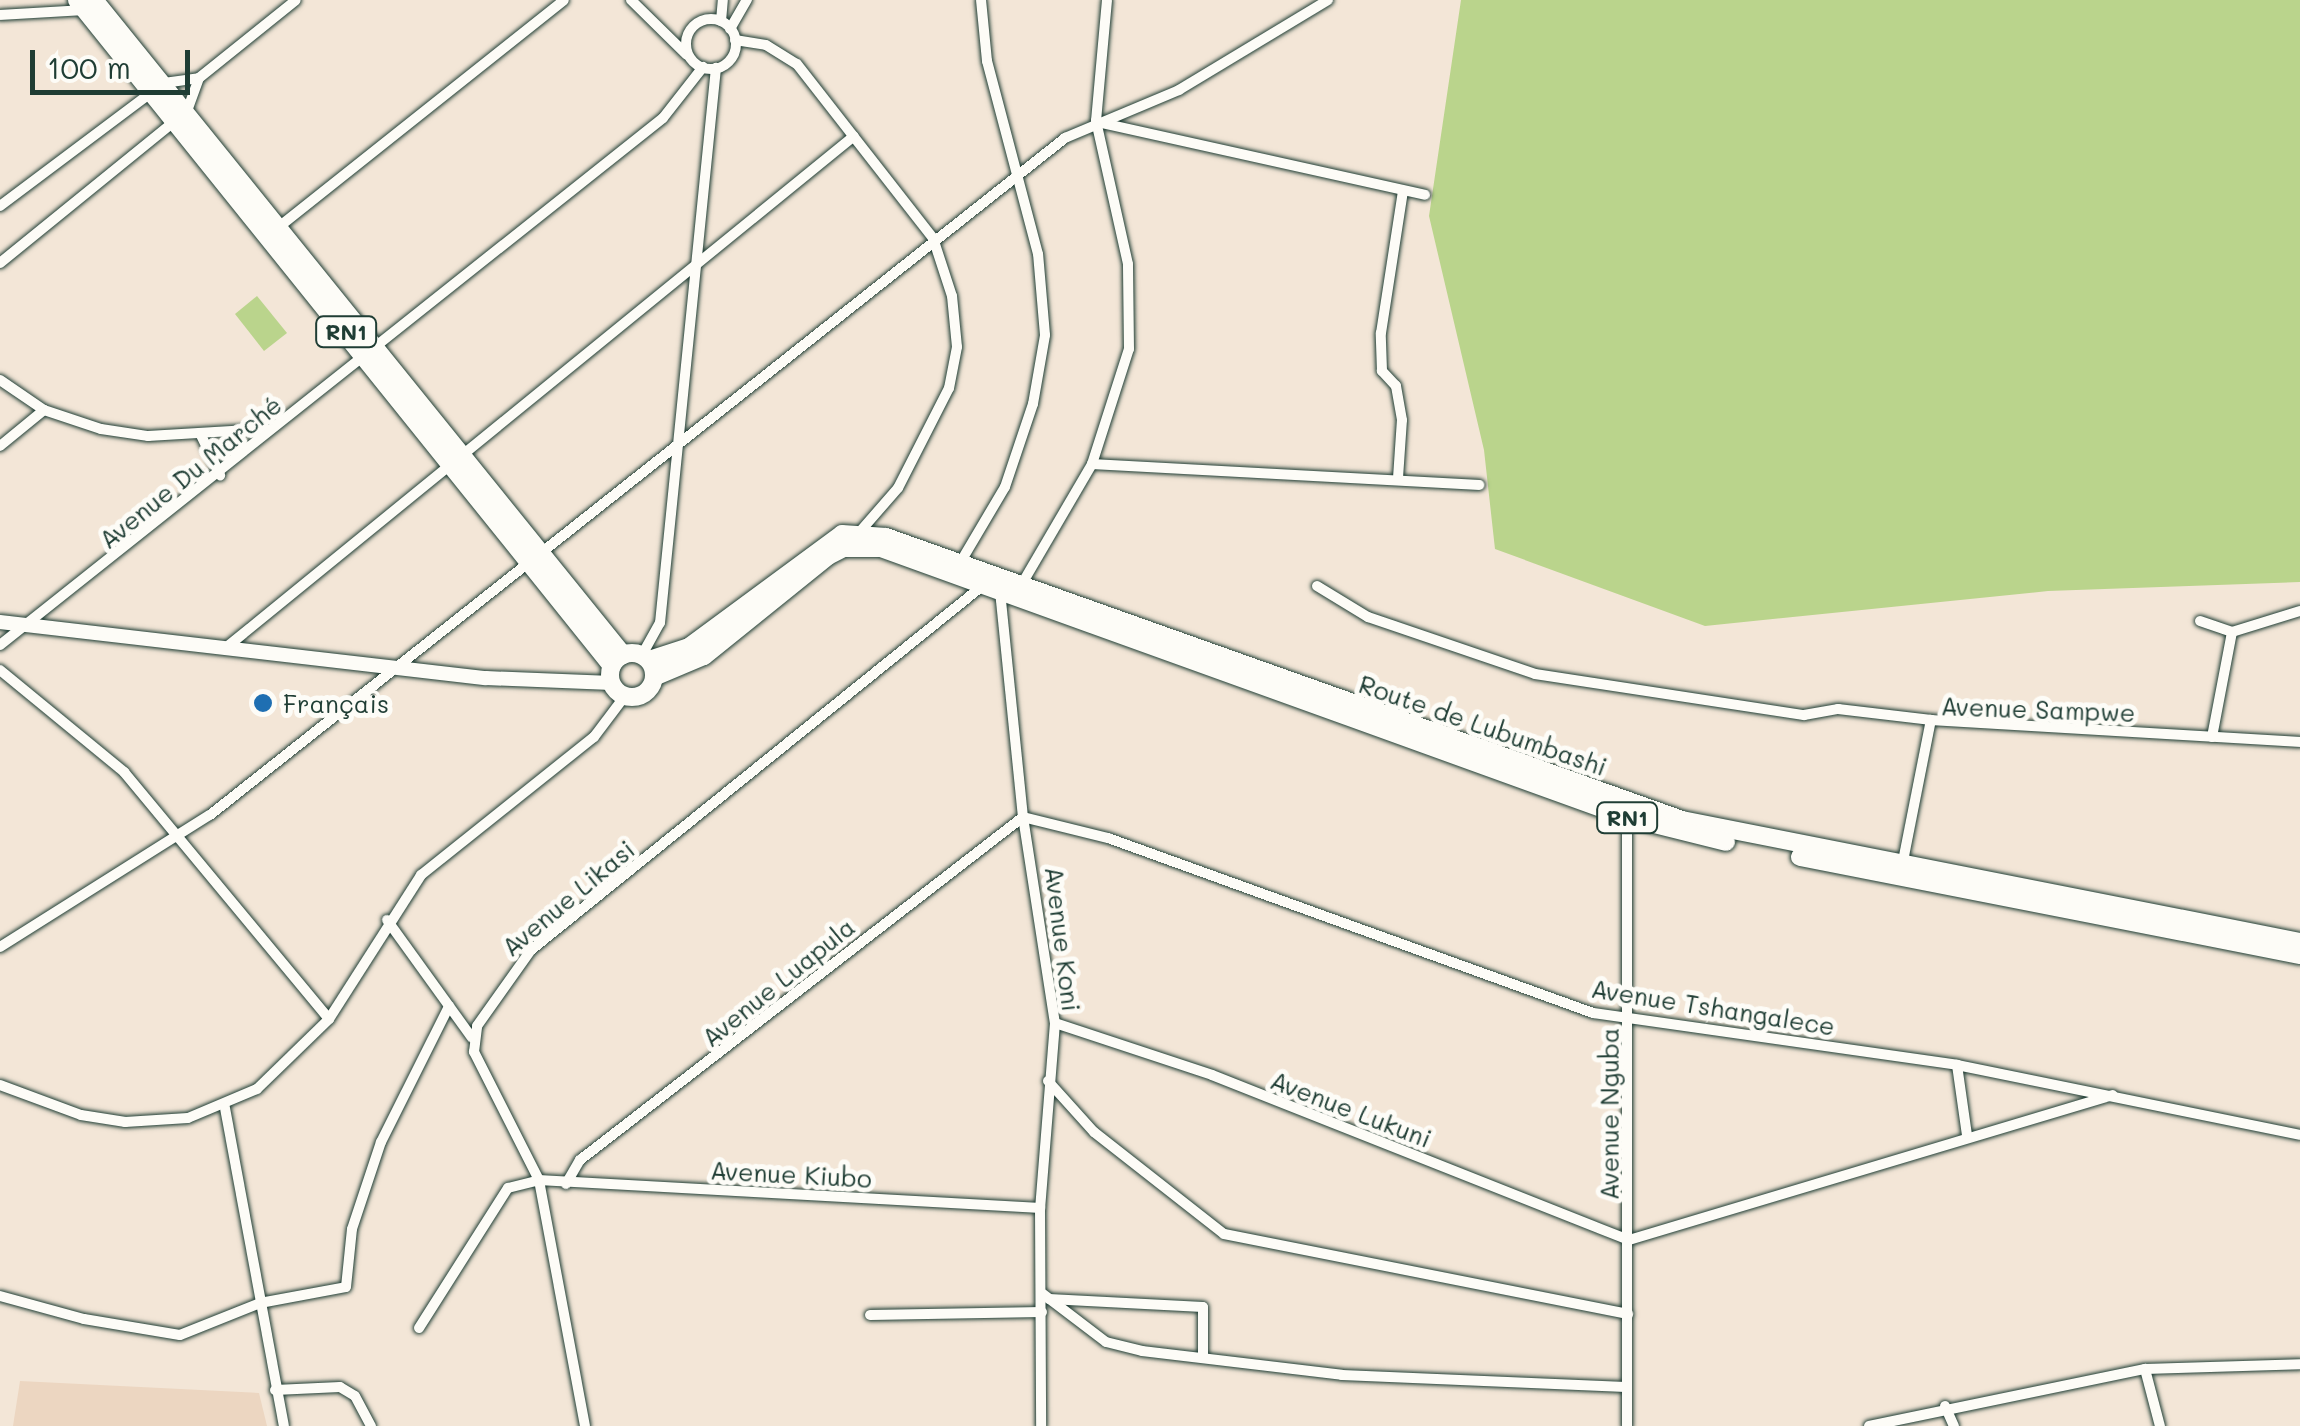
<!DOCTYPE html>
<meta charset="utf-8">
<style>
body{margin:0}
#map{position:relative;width:2300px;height:1426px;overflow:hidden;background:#f3e6d7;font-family:Mali,sans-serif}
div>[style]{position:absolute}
.built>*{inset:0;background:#ecd6c1}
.green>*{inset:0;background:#bad48c}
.roads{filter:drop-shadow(0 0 2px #1f3d34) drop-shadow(0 0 2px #1f3d34)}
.minor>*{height:10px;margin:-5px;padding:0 5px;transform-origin:5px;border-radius:5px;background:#fdfcf7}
.minor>.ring{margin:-5px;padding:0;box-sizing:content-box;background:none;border:10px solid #fdfcf7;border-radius:50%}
.secondary>*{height:14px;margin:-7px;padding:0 7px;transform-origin:7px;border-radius:7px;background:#fdfcf7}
.trunk>*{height:18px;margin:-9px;padding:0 9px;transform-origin:9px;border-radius:9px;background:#fdfcf7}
.trunk>.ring{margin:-9px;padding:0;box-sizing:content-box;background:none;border:18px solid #fdfcf7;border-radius:50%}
.dots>*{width:28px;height:28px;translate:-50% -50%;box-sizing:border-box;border:5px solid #fdfcf7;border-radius:50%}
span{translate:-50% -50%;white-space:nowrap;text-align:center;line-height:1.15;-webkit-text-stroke:10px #fdfcf7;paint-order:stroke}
.shield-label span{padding:2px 8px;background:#fdfcf7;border:2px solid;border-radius:8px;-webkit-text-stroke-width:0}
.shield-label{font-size:22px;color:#1f3d34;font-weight:700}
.street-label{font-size:25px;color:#1f3d34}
.poi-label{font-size:25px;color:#1f3d34}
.left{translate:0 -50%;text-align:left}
.scale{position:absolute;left:30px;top:50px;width:160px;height:45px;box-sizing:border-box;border:5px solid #1f3d34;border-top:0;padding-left:12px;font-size:30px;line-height:35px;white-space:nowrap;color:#1f3d34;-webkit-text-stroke:8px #fdfcf7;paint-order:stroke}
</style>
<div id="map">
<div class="built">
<i style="clip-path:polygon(20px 1381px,259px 1393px,267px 1426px,13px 1426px)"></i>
</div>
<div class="green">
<i style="clip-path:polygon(1461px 0,2300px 0,2300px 582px,2048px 591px,1705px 626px,1495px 549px,1484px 450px,1429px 216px)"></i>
<i style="clip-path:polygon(257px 296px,287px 333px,264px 351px,235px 314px)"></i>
</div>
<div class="roads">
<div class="minor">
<i style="left:631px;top:0;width:78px;rotate:44.5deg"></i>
<i style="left:0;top:15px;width:84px;rotate:-3.4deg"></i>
<i class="ring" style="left:686px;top:19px;width:40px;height:40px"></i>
<i style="left:721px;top:21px;width:21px;rotate:-85deg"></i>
<i style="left:730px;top:29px;width:34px;rotate:-60deg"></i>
<i style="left:735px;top:40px;width:31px;rotate:9deg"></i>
<i style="left:766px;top:45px;width:36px;rotate:32deg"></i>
<i style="left:797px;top:64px;width:221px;rotate:52deg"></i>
<i style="left:933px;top:238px;width:61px;rotate:71.9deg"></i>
<i style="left:952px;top:296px;width:51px;rotate:84.4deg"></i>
<i style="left:957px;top:347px;width:42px;rotate:101deg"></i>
<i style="left:949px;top:388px;width:112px;rotate:117deg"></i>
<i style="left:898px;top:488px;width:62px;rotate:131.1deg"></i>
<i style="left:1097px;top:122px;width:336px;rotate:12.5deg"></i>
<i style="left:0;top:206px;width:205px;rotate:-36.9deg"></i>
<i style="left:164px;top:83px;width:35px;rotate:-8deg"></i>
<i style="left:199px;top:78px;width:124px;rotate:-38.8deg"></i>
<i style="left:275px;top:230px;width:369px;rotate:-38.5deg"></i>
<i style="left:0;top:263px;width:241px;rotate:-39.1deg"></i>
<i style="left:187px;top:111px;width:35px;rotate:-70deg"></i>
<i style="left:0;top:380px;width:53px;rotate:34.3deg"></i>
<i style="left:44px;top:410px;width:60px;rotate:18.4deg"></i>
<i style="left:101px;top:429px;width:48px;rotate:8.5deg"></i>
<i style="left:148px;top:436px;width:118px;rotate:-3.4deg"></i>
<i style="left:200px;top:433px;width:47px;rotate:64.5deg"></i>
<i style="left:0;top:446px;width:57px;rotate:-39.3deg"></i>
<i style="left:1092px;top:464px;width:388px;rotate:3.1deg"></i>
<i style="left:1398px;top:478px;width:58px;rotate:-86.1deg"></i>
<i style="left:1402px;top:420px;width:35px;rotate:-100deg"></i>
<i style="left:1396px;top:386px;width:21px;rotate:-133deg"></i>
<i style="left:1382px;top:371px;width:38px;rotate:-92deg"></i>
<i style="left:1381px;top:333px;width:144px;rotate:-81.2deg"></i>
<i style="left:960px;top:563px;width:88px;rotate:-59.4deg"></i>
<i style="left:1005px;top:487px;width:88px;rotate:-71.4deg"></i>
<i style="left:1033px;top:404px;width:70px;rotate:-80.1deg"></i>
<i style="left:1045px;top:335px;width:81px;rotate:-94.9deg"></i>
<i style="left:1038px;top:254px;width:200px;rotate:-104.8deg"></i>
<i style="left:987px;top:61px;width:61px;rotate:-95.6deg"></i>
<i style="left:1317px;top:586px;width:60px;rotate:31.3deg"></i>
<i style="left:1368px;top:617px;width:176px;rotate:18.8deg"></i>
<i style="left:1535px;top:674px;width:272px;rotate:8.7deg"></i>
<i style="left:1804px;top:715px;width:35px;rotate:-10deg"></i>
<i style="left:1838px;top:709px;width:94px;rotate:6.7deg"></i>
<i style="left:1019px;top:589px;width:145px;rotate:-59.7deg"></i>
<i style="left:1092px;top:464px;width:121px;rotate:-72.2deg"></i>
<i style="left:1129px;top:349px;width:85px;rotate:-90.7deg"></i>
<i style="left:1128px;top:264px;width:147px;rotate:-102.6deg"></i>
<i style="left:1096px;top:121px;width:121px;rotate:-84.8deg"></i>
<i style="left:1000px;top:591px;width:227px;rotate:84.2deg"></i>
<i style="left:1023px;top:817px;width:208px;rotate:81.2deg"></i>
<i style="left:1055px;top:1023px;width:186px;rotate:94.6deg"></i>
<i style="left:1040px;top:1208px;width:218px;rotate:89.7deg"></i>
<i style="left:2200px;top:621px;width:34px;rotate:19deg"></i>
<i style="left:0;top:645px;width:847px;rotate:-38.48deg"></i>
<i style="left:663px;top:118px;width:65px;rotate:-51.9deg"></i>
<i style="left:228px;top:646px;width:807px;rotate:-39.17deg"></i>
<i style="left:642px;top:655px;width:37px;rotate:-61deg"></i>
<i style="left:660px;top:623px;width:558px;rotate:-84.24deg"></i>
<i style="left:0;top:670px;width:161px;rotate:39.4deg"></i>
<i style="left:124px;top:772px;width:321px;rotate:50.3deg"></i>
<i style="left:2212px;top:737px;width:107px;rotate:-79.2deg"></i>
<i style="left:2232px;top:632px;width:71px;rotate:-17.2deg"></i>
<i style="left:1627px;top:814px;width:612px;rotate:90deg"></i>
<i style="left:1902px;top:866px;width:149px;rotate:-78.8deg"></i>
<i style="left:1931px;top:720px;width:370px;rotate:3.4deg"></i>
<i style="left:387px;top:920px;width:145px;rotate:54.2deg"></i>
<i style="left:0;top:947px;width:248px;rotate:-32.2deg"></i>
<i style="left:210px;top:815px;width:1091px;rotate:-38.37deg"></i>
<i style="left:1065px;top:138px;width:124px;rotate:-22.8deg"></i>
<i style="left:1179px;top:90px;width:174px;rotate:-31.1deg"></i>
<i style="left:1055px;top:1023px;width:165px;rotate:18.3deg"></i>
<i style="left:1212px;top:1075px;width:448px;rotate:21.6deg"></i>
<i style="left:1629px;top:1240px;width:505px;rotate:-16.68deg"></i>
<i style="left:1957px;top:1065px;width:71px;rotate:81.9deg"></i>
<i style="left:1048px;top:1081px;width:69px;rotate:48deg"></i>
<i style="left:1094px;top:1132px;width:165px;rotate:38.1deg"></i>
<i style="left:1224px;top:1234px;width:412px;rotate:11.2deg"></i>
<i style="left:0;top:1085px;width:86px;rotate:20.3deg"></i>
<i style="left:81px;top:1115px;width:45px;rotate:9deg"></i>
<i style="left:125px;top:1122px;width:63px;rotate:-3.6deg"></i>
<i style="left:188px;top:1118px;width:75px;rotate:-22.8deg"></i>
<i style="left:257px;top:1089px;width:100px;rotate:-44.2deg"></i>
<i style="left:329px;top:1019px;width:171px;rotate:-57.4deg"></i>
<i style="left:421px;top:875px;width:221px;rotate:-38.6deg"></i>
<i style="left:594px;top:737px;width:51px;rotate:-52.9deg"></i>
<i style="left:225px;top:1108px;width:323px;rotate:79.5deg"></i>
<i style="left:566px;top:1184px;width:28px;rotate:-60deg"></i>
<i style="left:580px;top:1160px;width:560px;rotate:-37.75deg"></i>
<i style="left:1023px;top:817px;width:88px;rotate:13.9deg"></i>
<i style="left:1108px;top:838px;width:516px;rotate:19.84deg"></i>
<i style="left:1593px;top:1013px;width:368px;rotate:8.1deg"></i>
<i style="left:1957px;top:1065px;width:350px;rotate:11.5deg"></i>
<i style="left:1043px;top:1294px;width:79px;rotate:37.3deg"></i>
<i style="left:1106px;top:1342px;width:37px;rotate:14deg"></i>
<i style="left:1142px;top:1351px;width:201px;rotate:6.8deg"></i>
<i style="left:1342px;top:1375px;width:284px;rotate:2.4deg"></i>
<i style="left:0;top:1296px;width:87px;rotate:15.3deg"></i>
<i style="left:84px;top:1319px;width:97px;rotate:9.5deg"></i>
<i style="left:180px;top:1335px;width:86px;rotate:-21.8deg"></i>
<i style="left:260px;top:1303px;width:87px;rotate:-10.5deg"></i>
<i style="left:346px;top:1287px;width:58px;rotate:-84.1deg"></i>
<i style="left:352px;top:1229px;width:92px;rotate:-71.6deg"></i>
<i style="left:381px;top:1142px;width:152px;rotate:-63.4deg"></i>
<i style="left:1049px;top:1299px;width:154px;rotate:3deg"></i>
<i style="left:1203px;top:1307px;width:51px;rotate:90deg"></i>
<i style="left:870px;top:1315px;width:172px;rotate:-1deg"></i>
<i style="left:419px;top:1328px;width:166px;rotate:-57.6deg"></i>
<i style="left:508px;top:1188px;width:32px;rotate:-14deg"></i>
<i style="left:539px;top:1180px;width:502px;rotate:3.2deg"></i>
<i style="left:2145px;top:1369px;width:59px;rotate:75.3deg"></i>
<i style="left:275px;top:1390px;width:65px;rotate:-2.6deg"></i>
<i style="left:340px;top:1387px;width:17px;rotate:31deg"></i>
<i style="left:355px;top:1396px;width:34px;rotate:62deg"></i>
<i style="left:1945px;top:1406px;width:22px;rotate:66deg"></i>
<i style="left:585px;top:1426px;width:250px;rotate:-100.6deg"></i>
<i style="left:539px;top:1180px;width:144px;rotate:-116.9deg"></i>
<i style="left:474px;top:1052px;width:26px;rotate:-83deg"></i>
<i style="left:477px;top:1026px;width:93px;rotate:-54.6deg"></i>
<i style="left:531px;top:950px;width:578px;rotate:-38.89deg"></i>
<i style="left:1869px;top:1426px;width:282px;rotate:-11.7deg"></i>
<i style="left:2145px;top:1369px;width:155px;rotate:-1.8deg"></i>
</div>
<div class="secondary">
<i style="left:0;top:622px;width:489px;rotate:6.6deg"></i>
<i style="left:486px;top:678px;width:126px;rotate:2.3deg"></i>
</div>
<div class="trunk">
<i style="left:77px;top:0;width:854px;rotate:51.22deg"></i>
<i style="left:94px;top:0;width:842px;rotate:51.07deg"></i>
<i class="ring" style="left:610px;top:653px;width:26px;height:26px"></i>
<i style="left:649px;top:660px;width:42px;rotate:-18deg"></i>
<i style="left:689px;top:647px;width:190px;rotate:-36.4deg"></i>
<i style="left:842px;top:534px;width:44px;rotate:3.9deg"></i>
<i style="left:886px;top:537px;width:845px;rotate:19.57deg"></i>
<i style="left:1682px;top:820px;width:630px;rotate:11.17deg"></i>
<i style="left:654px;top:677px;width:54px;rotate:-22.8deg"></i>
<i style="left:704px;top:656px;width:159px;rotate:-38.9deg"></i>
<i style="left:828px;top:556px;width:18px;rotate:-27deg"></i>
<i style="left:844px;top:548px;width:37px"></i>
<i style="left:881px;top:548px;width:792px;rotate:19.85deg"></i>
<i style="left:1626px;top:817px;width:103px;rotate:14deg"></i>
<i style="left:1800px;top:857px;width:510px;rotate:11.09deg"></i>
</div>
</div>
<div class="dots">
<i style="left:263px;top:703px;background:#1f6fb2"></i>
</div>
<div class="shield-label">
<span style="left:346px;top:332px">RN1</span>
<span style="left:1627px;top:818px">RN1</span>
</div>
<div class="street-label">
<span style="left:190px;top:472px;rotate:-39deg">Avenue Du Marché</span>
<span style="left:2038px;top:709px;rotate:2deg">Avenue Sampwe</span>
<span style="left:1483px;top:725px;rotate:19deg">Route de Lubumbashi</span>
<span style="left:568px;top:898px;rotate:-40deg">Avenue Likasi</span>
<span style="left:1063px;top:939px;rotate:83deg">Avenue Koni</span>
<span style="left:778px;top:982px;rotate:-39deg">Avenue Luapula</span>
<span style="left:1713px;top:1007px;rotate:9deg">Avenue Tshangalece</span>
<span style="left:1351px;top:1109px;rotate:21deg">Avenue Lukuni</span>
<span style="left:1609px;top:1114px;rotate:-90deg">Avenue Nguba</span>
<span style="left:791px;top:1174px;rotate:3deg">Avenue Kiubo</span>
</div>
<div class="poi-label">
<span class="left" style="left:283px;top:703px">Français</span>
</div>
<div class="scale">100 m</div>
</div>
